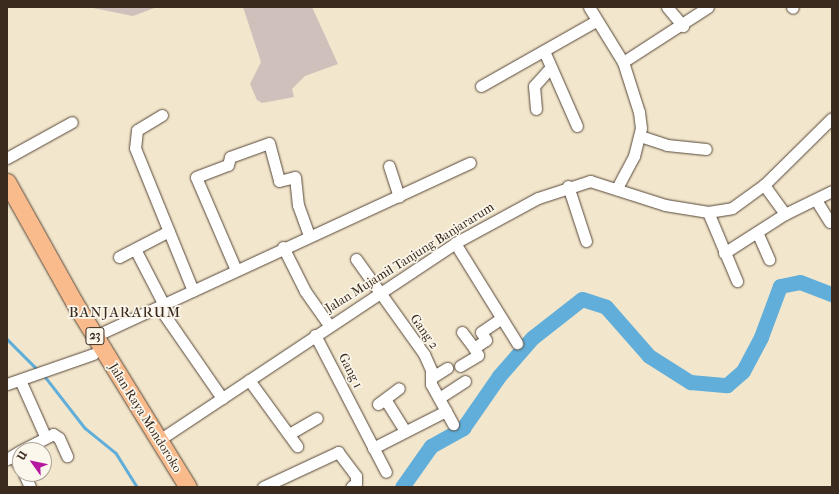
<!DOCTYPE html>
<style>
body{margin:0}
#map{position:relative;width:839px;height:494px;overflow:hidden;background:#f2e6cc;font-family:"IM FELL French Canon",serif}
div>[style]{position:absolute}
.industrial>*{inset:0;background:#d0c0bc}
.stream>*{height:2.5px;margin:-1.25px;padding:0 1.25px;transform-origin:1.25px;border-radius:1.25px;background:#60aed9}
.river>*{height:15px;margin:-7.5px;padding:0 7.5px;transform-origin:7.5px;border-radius:7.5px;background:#60aed9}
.roads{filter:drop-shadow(0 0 1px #564638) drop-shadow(0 0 1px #564638)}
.minor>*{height:11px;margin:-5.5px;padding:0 5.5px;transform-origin:5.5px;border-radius:5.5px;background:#fff}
.highway>*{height:17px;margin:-8.5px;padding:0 8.5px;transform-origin:8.5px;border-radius:8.5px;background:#fabb8c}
span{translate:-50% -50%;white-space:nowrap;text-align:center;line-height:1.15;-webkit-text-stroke:3.5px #fbf7ec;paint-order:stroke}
.shield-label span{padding:1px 3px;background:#fbf7ec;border:1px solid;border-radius:3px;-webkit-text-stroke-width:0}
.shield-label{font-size:12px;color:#3b2a1e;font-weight:700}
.street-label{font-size:13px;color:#3b2a1e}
.quarter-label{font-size:15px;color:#3b2a1e;letter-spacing:1px}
.frame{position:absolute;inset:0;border:8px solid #3b2a1e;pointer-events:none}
.north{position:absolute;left:12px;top:442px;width:40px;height:40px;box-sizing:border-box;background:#fbf7ec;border:1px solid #aea59a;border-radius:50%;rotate:303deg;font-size:11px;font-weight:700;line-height:16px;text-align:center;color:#3b2a1e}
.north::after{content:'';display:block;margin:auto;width:14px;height:18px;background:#b5179e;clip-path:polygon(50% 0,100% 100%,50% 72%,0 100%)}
</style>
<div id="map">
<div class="industrial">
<i style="clip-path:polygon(88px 7px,157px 7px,133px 16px)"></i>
<i style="clip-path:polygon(243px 7px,312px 7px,338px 64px,305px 76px,292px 89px,294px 97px,262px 103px,257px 100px,250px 84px,261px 62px)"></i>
</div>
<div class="stream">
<i style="left:7px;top:339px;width:44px;rotate:45deg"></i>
<i style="left:43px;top:374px;width:68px;rotate:52.1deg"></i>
<i style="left:85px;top:428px;width:40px;rotate:39deg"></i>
<i style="left:116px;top:453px;width:40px;rotate:58deg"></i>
</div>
<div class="river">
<i style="left:402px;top:487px;width:50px;rotate:-54.7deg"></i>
<i style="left:431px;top:446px;width:37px;rotate:-29deg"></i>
<i style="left:463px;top:428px;width:63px;rotate:-55.3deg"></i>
<i style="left:499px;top:376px;width:50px;rotate:-49deg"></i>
<i style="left:532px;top:338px;width:63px;rotate:-38deg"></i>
<i style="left:582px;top:299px;width:25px;rotate:18deg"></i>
<i style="left:606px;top:307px;width:65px;rotate:48.7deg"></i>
<i style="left:649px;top:356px;width:49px;rotate:32.4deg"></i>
<i style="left:690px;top:382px;width:37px;rotate:5deg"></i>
<i style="left:727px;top:385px;width:21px;rotate:-41deg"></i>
<i style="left:743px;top:371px;width:38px;rotate:-62deg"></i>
<i style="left:761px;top:337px;width:54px;rotate:-69.6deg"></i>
<i style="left:780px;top:286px;width:20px;rotate:-11deg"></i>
<i style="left:800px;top:282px;width:34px;rotate:21deg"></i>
</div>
<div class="roads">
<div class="minor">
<i style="left:589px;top:7px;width:65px;rotate:58.3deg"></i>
<i style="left:623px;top:62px;width:52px;rotate:72.3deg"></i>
<i style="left:639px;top:112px;width:16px;rotate:83deg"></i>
<i style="left:641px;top:128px;width:29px;rotate:104deg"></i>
<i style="left:634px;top:156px;width:36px;rotate:118deg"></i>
<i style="left:667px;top:7px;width:25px;rotate:50deg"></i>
<i style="left:792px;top:7px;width:1px;rotate:45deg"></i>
<i style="left:544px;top:51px;width:82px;rotate:66.3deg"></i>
<i style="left:623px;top:62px;width:101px;rotate:-32.9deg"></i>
<i style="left:481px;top:86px;width:132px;rotate:-29.5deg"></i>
<i style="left:536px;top:109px;width:23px;rotate:-95deg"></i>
<i style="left:534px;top:86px;width:25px;rotate:-48deg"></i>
<i style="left:162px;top:115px;width:29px;rotate:149deg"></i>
<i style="left:137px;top:130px;width:18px;rotate:96deg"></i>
<i style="left:135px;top:148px;width:154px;rotate:67.9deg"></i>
<i style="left:640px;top:136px;width:28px;rotate:18deg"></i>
<i style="left:667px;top:145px;width:39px;rotate:6deg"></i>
<i style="left:7px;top:158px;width:74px;rotate:-29deg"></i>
<i style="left:389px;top:166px;width:32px;rotate:72deg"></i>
<i style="left:764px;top:185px;width:36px;rotate:54deg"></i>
<i style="left:568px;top:186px;width:58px;rotate:71.9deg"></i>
<i style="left:816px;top:200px;width:26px;rotate:58deg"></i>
<i style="left:708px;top:212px;width:75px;rotate:67.2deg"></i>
<i style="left:757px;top:232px;width:30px;rotate:66deg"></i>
<i style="left:455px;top:243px;width:118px;rotate:58.2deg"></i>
<i style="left:283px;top:247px;width:49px;rotate:63.4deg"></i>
<i style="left:305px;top:291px;width:42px;rotate:54.8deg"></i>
<i style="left:135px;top:249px;width:63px;rotate:62.6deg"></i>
<i style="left:724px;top:253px;width:72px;rotate:-32.6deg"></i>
<i style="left:785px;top:214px;width:52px;rotate:-26.1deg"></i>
<i style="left:119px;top:257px;width:56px;rotate:-27.5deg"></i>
<i style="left:356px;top:259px;width:117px;rotate:54.4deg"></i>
<i style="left:424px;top:354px;width:17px;rotate:66deg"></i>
<i style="left:431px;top:370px;width:14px;rotate:90deg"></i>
<i style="left:431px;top:384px;width:46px;rotate:61.2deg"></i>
<i style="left:236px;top:270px;width:101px;rotate:-113.3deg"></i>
<i style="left:196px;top:177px;width:34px;rotate:-21deg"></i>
<i style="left:228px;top:165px;width:8px;rotate:-76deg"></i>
<i style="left:230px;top:157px;width:41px;rotate:-19.7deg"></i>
<i style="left:269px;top:143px;width:39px;rotate:75deg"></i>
<i style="left:279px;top:181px;width:16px;rotate:-14deg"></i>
<i style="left:295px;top:177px;width:28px;rotate:84deg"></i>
<i style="left:298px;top:205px;width:33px;rotate:70deg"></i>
<i style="left:159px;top:307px;width:111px;rotate:55.3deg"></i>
<i style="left:462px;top:332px;width:20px;rotate:53deg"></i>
<i style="left:315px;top:335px;width:154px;rotate:62.6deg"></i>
<i style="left:95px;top:336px;width:413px;rotate:-24.8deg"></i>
<i style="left:460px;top:366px;width:21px;rotate:-31deg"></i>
<i style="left:478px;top:355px;width:8px;rotate:-120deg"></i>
<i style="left:474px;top:348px;width:14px;rotate:-34deg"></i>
<i style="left:486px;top:340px;width:9px;rotate:-122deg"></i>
<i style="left:481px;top:332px;width:23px;rotate:-34deg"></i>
<i style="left:431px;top:378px;width:19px;rotate:-32deg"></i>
<i style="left:20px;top:380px;width:61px;rotate:65.9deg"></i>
<i style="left:249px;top:380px;width:82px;rotate:54deg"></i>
<i style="left:7px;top:384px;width:91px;rotate:-19.2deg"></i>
<i style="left:439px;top:398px;width:31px;rotate:-33deg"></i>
<i style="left:385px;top:399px;width:36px;rotate:58deg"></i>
<i style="left:378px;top:404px;width:26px;rotate:-37deg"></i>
<i style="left:289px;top:434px;width:32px;rotate:-30deg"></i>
<i style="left:159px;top:440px;width:356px;rotate:-33.6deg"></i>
<i style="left:455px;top:243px;width:94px;rotate:-28.5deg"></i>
<i style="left:538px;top:198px;width:55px;rotate:-18.1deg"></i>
<i style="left:590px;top:181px;width:79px;rotate:17.7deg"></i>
<i style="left:665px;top:205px;width:44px;rotate:9.2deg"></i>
<i style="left:708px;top:212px;width:24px;rotate:-9deg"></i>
<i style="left:732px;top:208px;width:39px;rotate:-36deg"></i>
<i style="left:764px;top:185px;width:95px;rotate:-44.6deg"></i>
<i style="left:373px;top:448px;width:82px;rotate:-26.9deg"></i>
<i style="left:22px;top:450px;width:35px;rotate:-27deg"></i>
<i style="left:53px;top:434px;width:7px;rotate:34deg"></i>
<i style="left:59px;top:438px;width:20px;rotate:66deg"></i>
<i style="left:13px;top:456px;width:13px;rotate:58deg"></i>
<i style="left:7px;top:459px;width:15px;rotate:-32deg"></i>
<i style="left:24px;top:474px;width:14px;rotate:65deg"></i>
<i style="left:263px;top:487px;width:83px;rotate:-25deg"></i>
<i style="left:338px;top:452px;width:30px;rotate:53deg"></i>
<i style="left:356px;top:476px;width:7px;rotate:90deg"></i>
<i style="left:356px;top:483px;width:6px;rotate:141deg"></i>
</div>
<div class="highway">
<i style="left:7px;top:182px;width:137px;rotate:60.8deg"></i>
<i style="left:74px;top:302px;width:217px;rotate:58.4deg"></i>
</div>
</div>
<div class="shield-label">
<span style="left:95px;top:336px">23</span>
</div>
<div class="street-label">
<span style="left:410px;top:258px;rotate:-32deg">Jalan Mujamil Tanjung Banjararum</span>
<span style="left:424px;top:332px;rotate:55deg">Gang 2</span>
<span style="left:350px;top:371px;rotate:63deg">Gang 1</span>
<span style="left:145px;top:418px;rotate:58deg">Jalan Raya Mondoroko</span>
</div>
<div class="quarter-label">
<span style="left:125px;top:313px">BANJARARUM</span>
</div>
<div class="frame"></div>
<div class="north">U</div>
</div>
